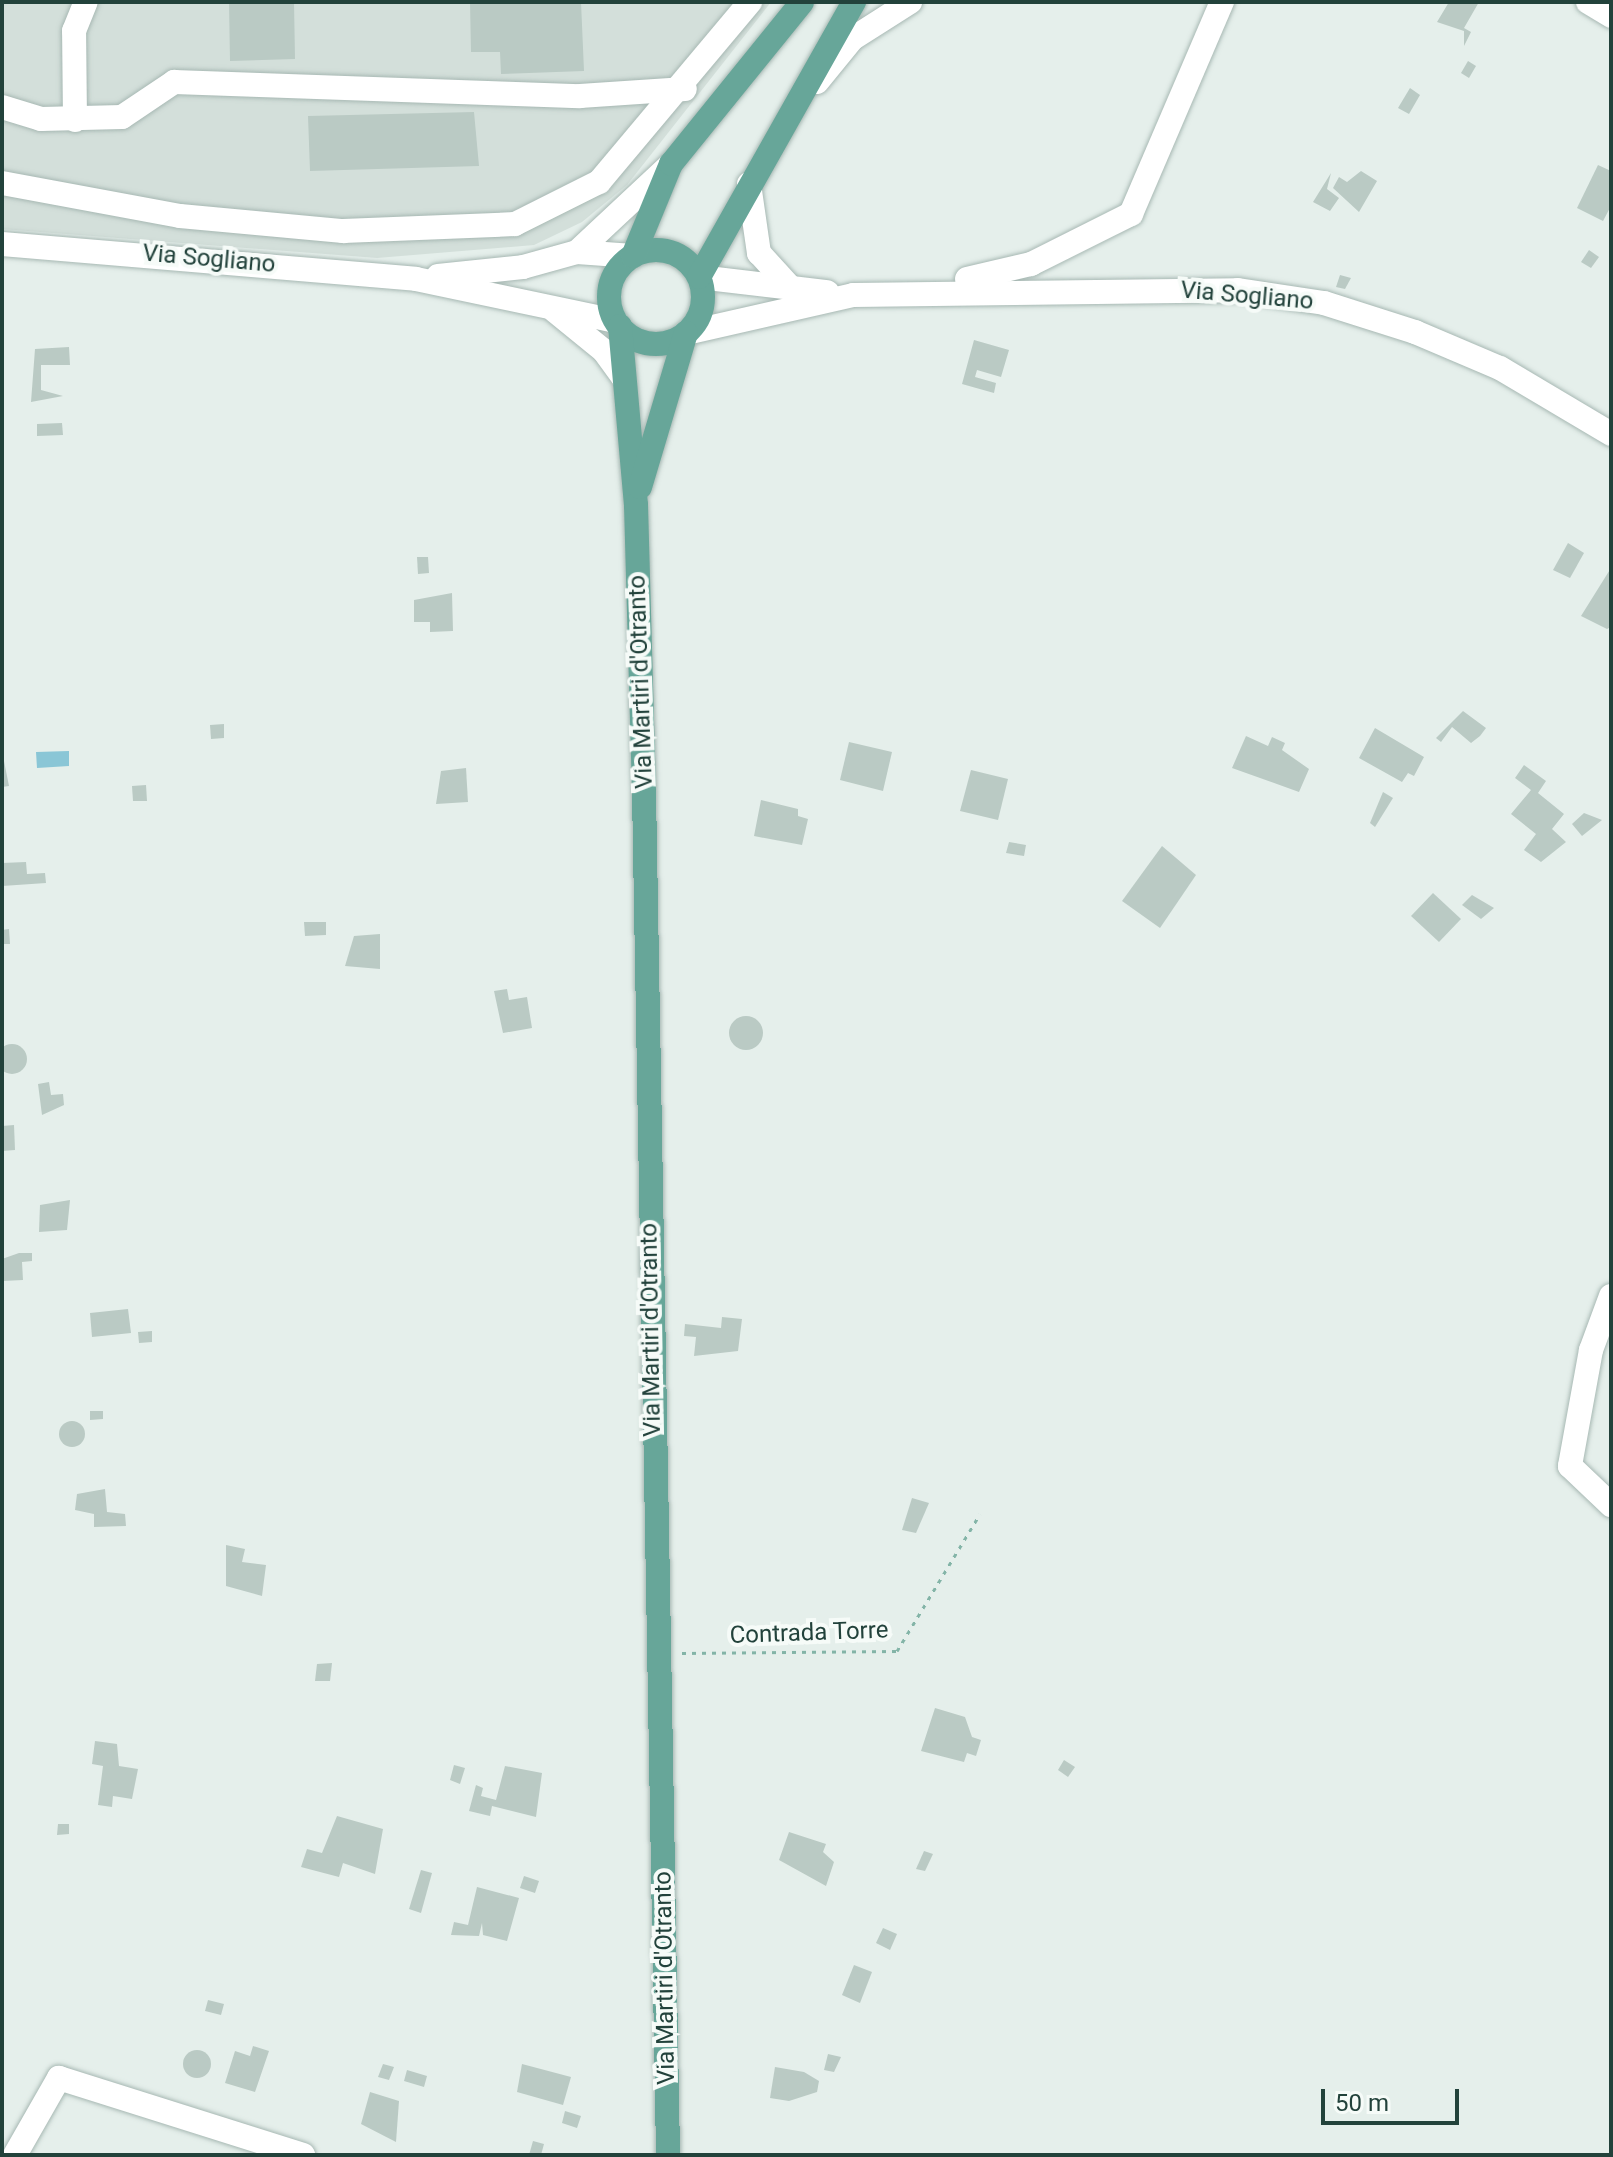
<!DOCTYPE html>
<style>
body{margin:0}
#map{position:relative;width:1613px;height:2157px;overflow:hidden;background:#e5efeb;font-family:Roboto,sans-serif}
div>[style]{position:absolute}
.built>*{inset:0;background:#d3dfda}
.water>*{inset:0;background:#8ac6d6}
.building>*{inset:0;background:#bacac4}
.round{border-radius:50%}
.path>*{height:3px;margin-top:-1.5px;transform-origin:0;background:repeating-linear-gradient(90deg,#83b4a7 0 4px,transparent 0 10px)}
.roads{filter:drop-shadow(0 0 2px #a7b8b3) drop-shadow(0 0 2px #a7b8b3)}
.minor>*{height:24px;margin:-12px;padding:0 12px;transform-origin:12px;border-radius:12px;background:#fff}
.major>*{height:24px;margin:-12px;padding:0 12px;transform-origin:12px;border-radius:12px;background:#67a699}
.major>.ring{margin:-12px;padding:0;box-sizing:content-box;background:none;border:24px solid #67a699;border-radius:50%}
span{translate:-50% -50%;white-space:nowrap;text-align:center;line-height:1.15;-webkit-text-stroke:8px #f6fbf8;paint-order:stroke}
.street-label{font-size:24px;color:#22423b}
.frame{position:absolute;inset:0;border:4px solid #22423b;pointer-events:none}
.scale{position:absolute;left:1321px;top:2089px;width:138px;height:36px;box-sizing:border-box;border:4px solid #22423b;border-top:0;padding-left:10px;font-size:24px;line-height:28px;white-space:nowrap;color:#22423b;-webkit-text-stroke:6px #f6fbf8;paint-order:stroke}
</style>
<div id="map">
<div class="built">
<i style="clip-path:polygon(2px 2px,771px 2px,627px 185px,582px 222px,534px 245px,377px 258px,2px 229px)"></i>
</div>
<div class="water">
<i style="clip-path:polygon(69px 751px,69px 766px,37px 768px,36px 752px)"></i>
</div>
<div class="building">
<i style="clip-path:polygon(229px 2px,294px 2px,295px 59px,230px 61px)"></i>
<i style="clip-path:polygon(470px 2px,581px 2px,584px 71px,501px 74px,500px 52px,471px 52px)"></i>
<i style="clip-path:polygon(1449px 2px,1479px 2px,1464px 28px,1471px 32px,1464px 46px,1464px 31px,1437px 22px)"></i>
<i style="clip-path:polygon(1468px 61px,1476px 66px,1469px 78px,1461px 73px)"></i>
<i style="clip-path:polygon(1410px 88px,1420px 95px,1409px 114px,1398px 108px)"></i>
<i style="clip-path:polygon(474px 112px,479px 166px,310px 171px,308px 116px)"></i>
<i style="clip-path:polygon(1598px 165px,1611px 171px,1611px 206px,1603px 221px,1577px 208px)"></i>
<i style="clip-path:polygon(1361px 171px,1377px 181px,1359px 212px,1333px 188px,1339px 177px,1347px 182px)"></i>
<i style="clip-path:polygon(1331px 173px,1327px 189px,1339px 198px,1330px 211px,1313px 202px)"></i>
<i style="clip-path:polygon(1589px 250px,1599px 257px,1591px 268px,1581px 262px)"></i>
<i style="clip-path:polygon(1340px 275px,1351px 278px,1345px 289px,1336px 287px)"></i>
<i style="clip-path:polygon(974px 340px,1009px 350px,1001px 377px,977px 370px,975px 377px,996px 383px,994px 393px,962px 384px)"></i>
<i style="clip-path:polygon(69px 347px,70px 365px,41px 365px,41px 390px,63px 396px,31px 402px,35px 349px)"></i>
<i style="clip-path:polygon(62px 423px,63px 435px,37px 436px,37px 424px)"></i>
<i style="clip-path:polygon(1568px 543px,1584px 553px,1570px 578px,1553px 570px)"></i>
<i style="clip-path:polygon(417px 557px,428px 557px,429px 573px,418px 574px)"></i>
<i style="clip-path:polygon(1611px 568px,1611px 627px,1607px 629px,1581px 616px)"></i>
<i style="clip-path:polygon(452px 593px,453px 631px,430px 632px,430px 622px,414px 622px,414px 600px)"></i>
<i style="clip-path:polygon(1463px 711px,1486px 728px,1480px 736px,1471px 743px,1452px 727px,1441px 742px,1436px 738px)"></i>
<i style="clip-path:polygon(224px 724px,224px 738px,211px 739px,210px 725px)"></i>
<i style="clip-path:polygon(1375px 728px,1424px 757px,1414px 776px,1408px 773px,1402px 782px,1359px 758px)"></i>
<i style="clip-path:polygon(1246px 736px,1268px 746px,1272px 737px,1285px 743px,1282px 750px,1309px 769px,1299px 792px,1232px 768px)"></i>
<i style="clip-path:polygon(849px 742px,892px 752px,883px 791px,840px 780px)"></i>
<i style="clip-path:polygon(2px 751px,9px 786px,2px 787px)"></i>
<i style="clip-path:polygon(1524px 765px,1546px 781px,1538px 793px,1564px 814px,1552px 829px,1566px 842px,1541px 862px,1524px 850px,1536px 834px,1511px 814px,1531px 790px,1515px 778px)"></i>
<i style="clip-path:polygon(466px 768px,468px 802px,436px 804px,441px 771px)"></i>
<i style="clip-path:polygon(971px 770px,1008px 779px,998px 820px,960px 811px)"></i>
<i style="clip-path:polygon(146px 785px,147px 801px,133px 801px,132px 786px)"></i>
<i style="clip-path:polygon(1383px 792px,1393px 798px,1375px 827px,1370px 823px)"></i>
<i style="clip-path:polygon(761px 800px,798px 809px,798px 816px,808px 819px,802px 845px,754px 836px)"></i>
<i style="clip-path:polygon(1584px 813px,1602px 820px,1582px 836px,1572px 824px)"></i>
<i style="clip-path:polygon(1009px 842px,1026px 845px,1024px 856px,1006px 853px)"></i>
<i style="clip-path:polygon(1162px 846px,1196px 875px,1160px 928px,1122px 901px)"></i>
<i style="clip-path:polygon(26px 862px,27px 874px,45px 873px,46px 883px,2px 886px,2px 863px)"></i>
<i style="clip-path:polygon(1433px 893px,1461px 919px,1439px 942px,1411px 916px)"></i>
<i style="clip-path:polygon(1472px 895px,1494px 908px,1481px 919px,1462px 905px)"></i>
<i style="clip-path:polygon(304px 922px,326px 922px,326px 935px,305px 936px)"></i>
<i style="clip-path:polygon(9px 929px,10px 944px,2px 944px,2px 930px)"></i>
<i style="clip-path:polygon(380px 934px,380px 969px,345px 966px,354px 936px)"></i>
<i style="clip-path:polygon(507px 989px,509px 1000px,527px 997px,532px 1028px,503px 1033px,494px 991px)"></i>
<i class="round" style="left:729px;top:1016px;width:34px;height:34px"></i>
<i class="round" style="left:-3px;top:1044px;width:30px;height:30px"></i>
<i style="clip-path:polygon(49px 1082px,51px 1095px,63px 1094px,64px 1105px,42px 1115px,38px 1084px)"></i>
<i style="clip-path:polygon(14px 1125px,15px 1150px,2px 1151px,2px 1126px)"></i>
<i style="clip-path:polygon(70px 1200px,67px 1230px,39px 1232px,40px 1205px)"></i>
<i style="clip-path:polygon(19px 1253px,32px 1253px,32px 1261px,22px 1262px,23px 1280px,3px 1281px,2px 1259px)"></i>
<i style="clip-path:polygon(128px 1309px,131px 1333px,92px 1337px,90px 1313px)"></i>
<i style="clip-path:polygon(722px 1317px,742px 1319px,738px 1351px,694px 1356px,696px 1337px,684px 1336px,685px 1324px,721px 1328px)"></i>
<i style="clip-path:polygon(152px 1331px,152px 1342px,139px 1343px,138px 1332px)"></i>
<i style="clip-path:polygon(90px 1411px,103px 1411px,103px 1419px,90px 1420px)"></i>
<i class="round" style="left:59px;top:1421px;width:26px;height:26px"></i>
<i style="clip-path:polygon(105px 1489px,107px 1512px,125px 1514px,126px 1526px,94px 1527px,94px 1514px,75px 1510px,77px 1494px)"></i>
<i style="clip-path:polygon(912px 1498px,929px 1503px,916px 1533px,902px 1530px)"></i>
<i style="clip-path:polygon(226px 1545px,245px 1549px,242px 1562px,266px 1565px,262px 1596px,226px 1586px)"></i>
<i style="clip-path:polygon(332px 1663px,330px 1681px,315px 1681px,317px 1664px)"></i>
<i style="clip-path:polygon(935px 1708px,965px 1717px,972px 1737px,981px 1740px,976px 1756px,967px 1753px,964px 1762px,921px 1751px)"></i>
<i style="clip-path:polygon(95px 1741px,117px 1744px,119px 1766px,138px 1769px,132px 1799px,113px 1796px,112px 1807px,98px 1805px,103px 1766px,92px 1764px)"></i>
<i style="clip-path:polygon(1064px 1760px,1075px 1767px,1068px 1777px,1058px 1770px)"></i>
<i style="clip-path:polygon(454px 1765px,465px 1768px,460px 1784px,450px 1780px)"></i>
<i style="clip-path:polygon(505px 1766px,542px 1773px,536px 1817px,492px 1806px,490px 1816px,469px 1811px,476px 1785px,483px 1788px,481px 1796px,496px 1800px)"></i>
<i style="clip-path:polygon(337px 1816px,383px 1829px,375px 1874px,343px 1863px,339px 1877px,301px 1867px,307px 1849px,322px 1853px)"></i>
<i style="clip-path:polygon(58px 1824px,69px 1824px,69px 1834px,57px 1835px)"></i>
<i style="clip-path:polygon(789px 1832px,826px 1844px,823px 1852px,834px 1862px,826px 1886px,779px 1860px)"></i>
<i style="clip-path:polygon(924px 1851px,933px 1854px,925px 1871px,916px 1869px)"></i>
<i style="clip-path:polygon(421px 1870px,432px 1873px,421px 1913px,409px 1909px)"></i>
<i style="clip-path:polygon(524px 1876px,539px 1881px,535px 1893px,520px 1888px)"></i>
<i style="clip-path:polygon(477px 1887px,519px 1898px,507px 1941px,483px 1935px,482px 1923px,479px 1936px,451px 1935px,454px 1922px,468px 1925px)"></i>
<i style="clip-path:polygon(883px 1928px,897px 1934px,890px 1950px,876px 1943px)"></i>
<i style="clip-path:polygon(854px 1965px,872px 1972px,860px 2003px,842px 1995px)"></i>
<i style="clip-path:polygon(208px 2000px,224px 2004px,221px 2015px,205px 2011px)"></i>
<i style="clip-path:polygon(253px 2046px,269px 2051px,255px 2092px,225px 2083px,235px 2051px,250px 2056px)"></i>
<i class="round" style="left:183px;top:2050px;width:28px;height:28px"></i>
<i style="clip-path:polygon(828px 2054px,841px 2057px,834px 2072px,824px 2070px)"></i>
<i style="clip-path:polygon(383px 2064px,394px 2067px,389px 2080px,378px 2077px)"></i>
<i style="clip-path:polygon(522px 2064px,571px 2077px,563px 2105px,517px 2092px)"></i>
<i style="clip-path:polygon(775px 2067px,804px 2072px,819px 2081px,817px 2092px,789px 2101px,770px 2098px)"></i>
<i style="clip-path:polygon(407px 2070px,427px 2076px,424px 2087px,404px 2081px)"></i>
<i style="clip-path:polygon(370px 2092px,399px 2101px,396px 2142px,361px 2124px)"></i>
<i style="clip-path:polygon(565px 2111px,581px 2116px,577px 2128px,562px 2123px)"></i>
<i style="clip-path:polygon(533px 2141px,544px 2144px,541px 2155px,529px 2155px)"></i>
</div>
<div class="path">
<i style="left:682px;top:1653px;width:215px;rotate:-0.5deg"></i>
<i style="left:897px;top:1651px;width:160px;rotate:-58.8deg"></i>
</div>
<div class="roads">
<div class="minor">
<i style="left:1588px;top:2px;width:27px;rotate:31deg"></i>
<i style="left:817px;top:82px;width:55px;rotate:-50.9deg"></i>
<i style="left:852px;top:39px;width:69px;rotate:-32.5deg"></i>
<i style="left:2px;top:107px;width:41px;rotate:17.1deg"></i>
<i style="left:41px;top:119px;width:81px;rotate:-1.4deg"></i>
<i style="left:122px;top:117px;width:63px;rotate:-33.9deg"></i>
<i style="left:174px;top:82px;width:406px;rotate:2deg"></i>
<i style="left:580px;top:96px;width:105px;rotate:-3.8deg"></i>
<i style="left:75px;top:120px;width:89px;rotate:-90.6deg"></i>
<i style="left:74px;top:31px;width:31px;rotate:-68deg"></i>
<i style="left:2px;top:183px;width:181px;rotate:10.5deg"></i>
<i style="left:180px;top:216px;width:164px;rotate:5.3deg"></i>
<i style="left:343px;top:231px;width:172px;rotate:-2.3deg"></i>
<i style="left:515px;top:224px;width:94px;rotate:-26.6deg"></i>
<i style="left:599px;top:182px;width:235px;rotate:-50deg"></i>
<i style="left:749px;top:184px;width:70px;rotate:81.8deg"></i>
<i style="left:759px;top:253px;width:46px;rotate:47.6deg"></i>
<i style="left:2px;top:244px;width:415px;rotate:4.8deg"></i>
<i style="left:416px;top:279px;width:204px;rotate:11.9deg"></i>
<i style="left:577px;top:252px;width:126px;rotate:-43.1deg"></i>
<i style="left:438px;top:276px;width:85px;rotate:-6deg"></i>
<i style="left:523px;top:267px;width:56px;rotate:-15.5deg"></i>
<i style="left:577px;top:252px;width:56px;rotate:4.1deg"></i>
<i style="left:699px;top:277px;width:129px;rotate:6.7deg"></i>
<i style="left:967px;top:279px;width:66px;rotate:-13.2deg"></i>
<i style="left:1031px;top:264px;width:112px;rotate:-26.6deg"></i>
<i style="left:1131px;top:214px;width:231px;rotate:-66.8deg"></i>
<i style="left:555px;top:311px;width:63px;rotate:39.2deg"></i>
<i style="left:604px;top:351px;width:34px;rotate:54deg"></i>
<i style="left:686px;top:333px;width:171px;rotate:-12.8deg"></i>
<i style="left:853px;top:295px;width:385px;rotate:-0.7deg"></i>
<i style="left:1238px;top:290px;width:87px;rotate:8.6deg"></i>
<i style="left:1324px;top:303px;width:96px;rotate:17.7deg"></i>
<i style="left:1415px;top:332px;width:92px;rotate:23deg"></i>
<i style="left:1500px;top:368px;width:129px;rotate:30.7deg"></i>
<i style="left:1611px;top:1296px;width:58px;rotate:110.3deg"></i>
<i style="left:1591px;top:1350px;width:118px;rotate:100.3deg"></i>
<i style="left:1570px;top:1466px;width:57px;rotate:43.6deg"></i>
<i style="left:15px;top:2155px;width:89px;rotate:-60.3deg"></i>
<i style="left:59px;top:2078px;width:256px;rotate:17.5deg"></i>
</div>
<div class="major">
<i class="ring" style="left:609px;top:250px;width:70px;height:70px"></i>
<i style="left:633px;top:256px;width:100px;rotate:-67.6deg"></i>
<i style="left:671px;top:164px;width:208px;rotate:-51deg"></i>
<i style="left:699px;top:277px;width:316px;rotate:-60.6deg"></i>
<i style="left:620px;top:326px;width:180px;rotate:84.9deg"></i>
<i style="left:636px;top:505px;width:287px;rotate:88.4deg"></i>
<i style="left:644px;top:792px;width:1363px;rotate:88.99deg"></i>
<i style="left:640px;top:487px;width:161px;rotate:-73.4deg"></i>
</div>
</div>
<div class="street-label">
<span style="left:209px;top:259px;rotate:5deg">Via Sogliano</span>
<span style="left:1247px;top:296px;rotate:5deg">Via Sogliano</span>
<span style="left:641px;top:682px;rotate:-92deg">Via Martiri d'Otranto</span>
<span style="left:651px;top:1330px;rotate:-91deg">Via Martiri d'Otranto</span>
<span style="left:809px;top:1633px;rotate:-2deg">Contrada Torre</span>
<span style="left:665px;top:1978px;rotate:-91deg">Via Martiri d'Otranto</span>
</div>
<div class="frame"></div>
<div class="scale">50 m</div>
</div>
